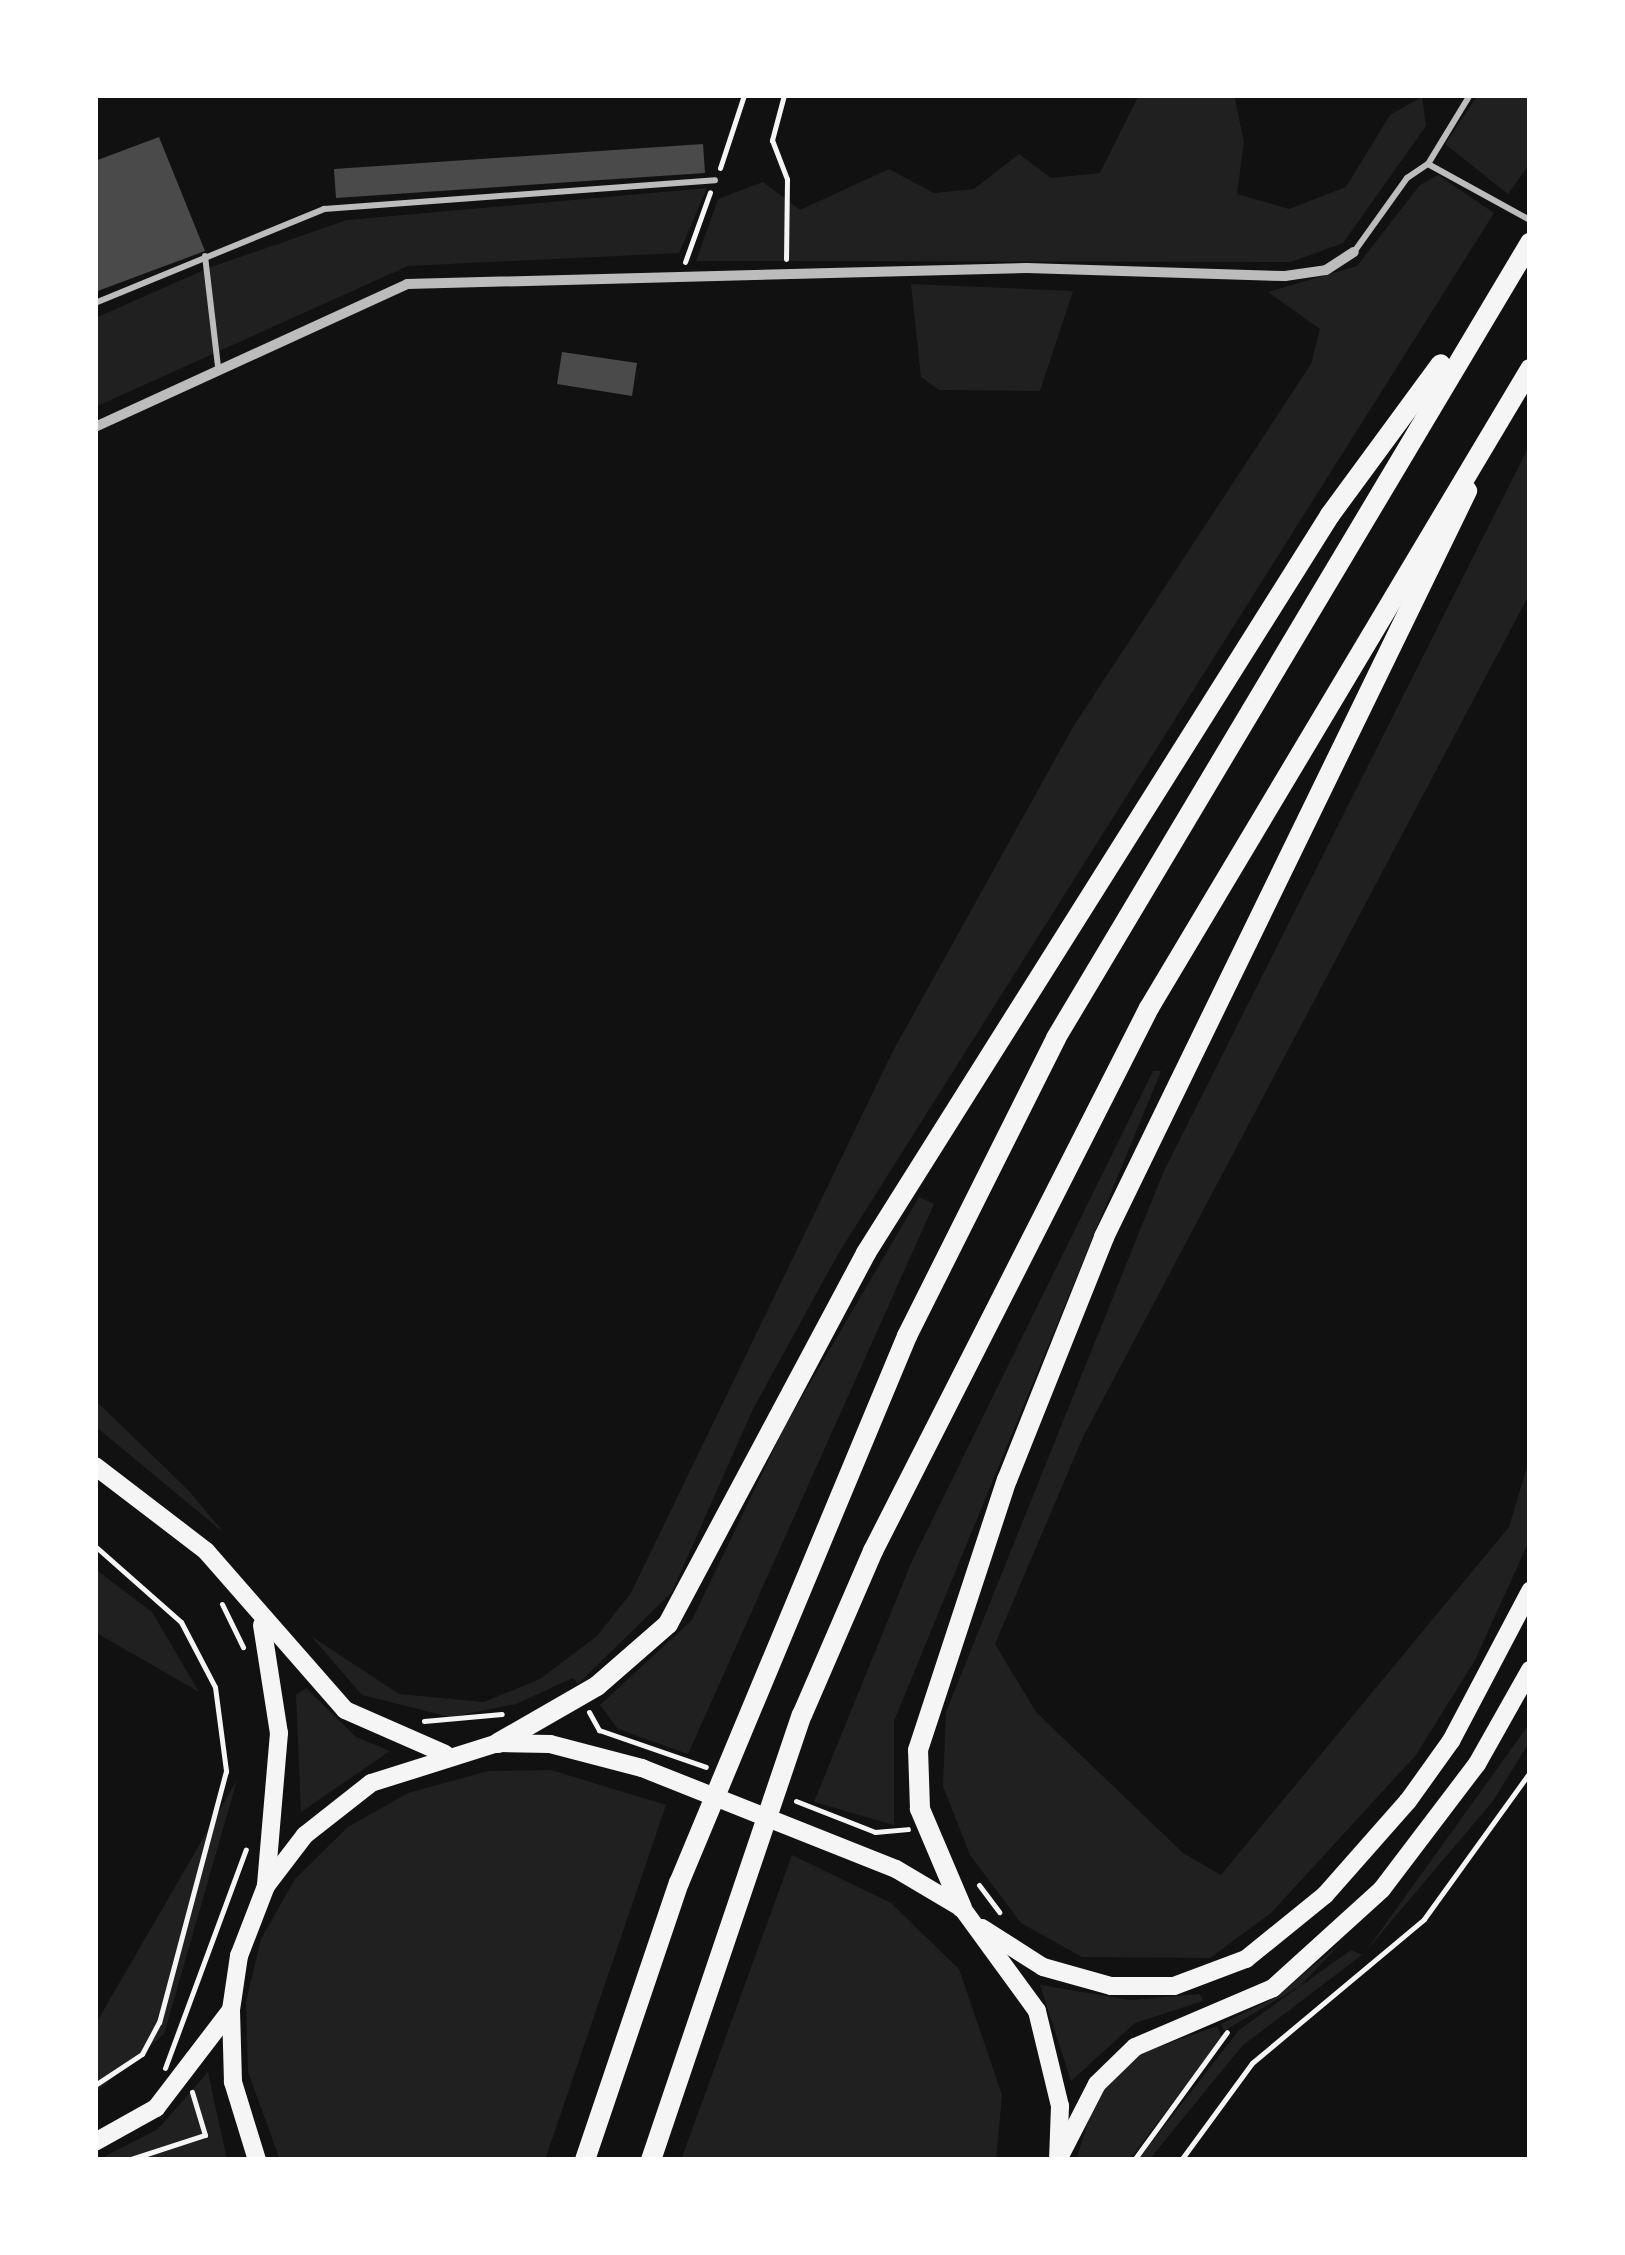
<!DOCTYPE html>
<style>
body{margin:0}
#map{position:relative;width:1625px;height:2255px;overflow:hidden;background:#111;font-family:Karla,sans-serif}
div>[style]{position:absolute}
.green>*{inset:0;background:#202020}
.building>*{inset:0;background:#4a4a4a}
.path>*{height:5px;margin:-2.5px;padding:0 2.5px;transform-origin:2.5px;border-radius:2.5px;background:#f5f5f5}
.service>*{height:6px;margin:-3px;padding:0 3px;transform-origin:3px;border-radius:3px;background:#bcbcbc}
.minor>*{height:10px;margin:-5px;padding:0 5px;transform-origin:5px;border-radius:5px;background:#bcbcbc}
.secondary>*{height:18px;margin:-9px;padding:0 9px;transform-origin:9px;border-radius:9px;background:#f5f5f5}
.primary>*{height:18px;margin:-9px;padding:0 9px;transform-origin:9px;border-radius:9px;background:#f5f5f5}
.motorway>*{height:20px;margin:-10px;padding:0 10px;transform-origin:10px;border-radius:10px;background:#f5f5f5}
span{translate:-50% -50%;white-space:nowrap;text-align:center;line-height:1.15;-webkit-text-stroke:9px #fff;paint-order:stroke}
.frame{position:absolute;inset:0;border:98px solid #fff;pointer-events:none}
</style>
<div id="map">
<div class="green">
<i style="clip-path:polygon(1139px 95px,1234px 95px,1244px 142px,1237px 194px,1289px 209px,1346px 187px,1390px 115px,1422px 97px,1426px 126px,1343px 243px,1291px 262px,696px 261px,718px 199px,763px 182px,800px 210px,889px 169px,934px 193px,974px 189px,1019px 154px,1051px 178px,1100px 173px)"></i>
<i style="clip-path:polygon(1478px 95px,1530px 95px,1530px 163px,1508px 194px,1445px 144px)"></i>
<i style="clip-path:polygon(1438px 175px,1494px 213px,838px 1254px,752px 1411px,672px 1592px,578px 1684px,573px 1678px,516px 1704px,450px 1717px,362px 1695px,311px 1636px,399px 1694px,484px 1702px,540px 1679px,597px 1636px,631px 1593px,893px 1051px,1073px 727px,1311px 364px,1320px 329px,1268px 292px,1357px 266px,1420px 185px)"></i>
<i style="clip-path:polygon(707px 188px,679px 253px,408px 266px,95px 407px,95px 318px,211px 267px,347px 220px)"></i>
<i style="clip-path:polygon(911px 284px,1073px 291px,1040px 391px,939px 390px,921px 377px)"></i>
<i style="clip-path:polygon(1530px 444px,1530px 593px,1083px 1437px,995px 1644px,1036px 1712px,1183px 1853px,1221px 1875px,1509px 1527px,1530px 1457px,1530px 1539px,1475px 1660px,1416px 1755px,1271px 1913px,1210px 1958px,1082px 1957px,1021px 1923px,970px 1855px,943px 1786px,946px 1712px,1163px 1173px)"></i>
<i style="clip-path:polygon(1153px 1071px,1161px 1071px,894px 1721px,894px 1825px,814px 1802px,912px 1561px)"></i>
<i style="clip-path:polygon(919px 1197px,934px 1204px,688px 1754px,618px 1729px,600px 1705px,692px 1620px,785px 1426px)"></i>
<i style="clip-path:polygon(95px 1400px,189px 1491px,224px 1533px,95px 1426px)"></i>
<i style="clip-path:polygon(95px 1569px,152px 1612px,199px 1692px,95px 1632px)"></i>
<i style="clip-path:polygon(306px 1688px,356px 1737px,390px 1751px,301px 1812px,296px 1695px)"></i>
<i style="clip-path:polygon(1530px 1723px,1530px 1741px,1493px 1801px,1366px 1951px)"></i>
<i style="clip-path:polygon(551px 1770px,666px 1805px,545px 2160px,280px 2160px,248px 2072px,246px 2002px,261px 1939px,295px 1879px,348px 1827px,408px 1793px,488px 1771px)"></i>
<i style="clip-path:polygon(237px 1780px,164px 2034px,95px 2093px,95px 2025px)"></i>
<i style="clip-path:polygon(792px 1855px,891px 1903px,959px 1969px,1002px 2095px,996px 2160px,681px 2160px)"></i>
<i style="clip-path:polygon(1343px 1941px,1300px 1986px,1224px 2031px,1221px 2024px,1276px 1997px)"></i>
<i style="clip-path:polygon(1351px 1950px,1362px 1955px,1242px 2046px,1149px 2160px,1138px 2160px,1239px 2030px)"></i>
<i style="clip-path:polygon(1040px 1985px,1130px 2000px,1200px 1994px,1203px 2001px,1135px 2023px,1071px 2081px)"></i>
<i style="clip-path:polygon(1217px 2026px,1222px 2038px,1129px 2160px,1076px 2160px,1096px 2097px,1141px 2053px)"></i>
<i style="clip-path:polygon(208px 2072px,227px 2160px,98px 2160px,158px 2129px)"></i>
</div>
<div class="building">
<i style="clip-path:polygon(159px 137px,205px 251px,95px 292px,95px 161px)"></i>
<i style="clip-path:polygon(703px 144px,705px 173px,336px 198px,334px 169px)"></i>
<i style="clip-path:polygon(562px 352px,637px 363px,632px 396px,557px 384px)"></i>
</div>
<div class="path">
<i style="left:784px;top:95px;width:47px;rotate:104.9deg"></i>
<i style="left:772px;top:140px;width:42px;rotate:69deg"></i>
<i style="left:787px;top:179px;width:80px;rotate:90.7deg"></i>
<i style="left:720px;top:168px;width:77px;rotate:-71.8deg"></i>
<i style="left:685px;top:262px;width:74px;rotate:-70.3deg"></i>
<i style="left:95px;top:1546px;width:115px;rotate:41.5deg"></i>
<i style="left:181px;top:1622px;width:73px;rotate:62.4deg"></i>
<i style="left:215px;top:1687px;width:85px;rotate:82.5deg"></i>
<i style="left:226px;top:1771px;width:260px;rotate:104.9deg"></i>
<i style="left:159px;top:2022px;width:36px;rotate:118deg"></i>
<i style="left:142px;top:2054px;width:56px;rotate:146.6deg"></i>
<i style="left:222px;top:1604px;width:48px;rotate:64deg"></i>
<i style="left:589px;top:1712px;width:21px;rotate:61deg"></i>
<i style="left:599px;top:1730px;width:113px;rotate:19.1deg"></i>
<i style="left:424px;top:1721px;width:78px;rotate:-5.1deg"></i>
<i style="left:796px;top:1801px;width:85px;rotate:21.4deg"></i>
<i style="left:875px;top:1832px;width:33px;rotate:-5deg"></i>
<i style="left:979px;top:1885px;width:34px;rotate:53deg"></i>
<i style="left:165px;top:2068px;width:233px;rotate:-69.7deg"></i>
<i style="left:128px;top:2160px;width:81px;rotate:-18deg"></i>
<i style="left:205px;top:2135px;width:45px;rotate:-106.8deg"></i>
<i style="left:1134px;top:2160px;width:158px;rotate:-54deg"></i>
<i style="left:1181px;top:2160px;width:120px;rotate:-53.8deg"></i>
<i style="left:1252px;top:2063px;width:224px;rotate:-39.9deg"></i>
<i style="left:1424px;top:1919px;width:181px;rotate:-54.2deg"></i>
</div>
<div class="service">
<i style="left:1428px;top:164px;width:81px;rotate:-58.7deg"></i>
<i style="left:1354px;top:252px;width:91px;rotate:-54.4deg"></i>
<i style="left:1407px;top:178px;width:25px;rotate:-34deg"></i>
<i style="left:1428px;top:164px;width:116px;rotate:28.8deg"></i>
<i style="left:205px;top:256px;width:111px;rotate:83.3deg"></i>
<i style="left:95px;top:303px;width:248px;rotate:-22.3deg"></i>
<i style="left:324px;top:209px;width:392px;rotate:-4.2deg"></i>
</div>
<div class="minor">
<i style="left:95px;top:427px;width:343px;rotate:-24.6deg"></i>
<i style="left:407px;top:284px;width:620px;rotate:-1.48deg"></i>
<i style="left:1027px;top:268px;width:258px;rotate:1.8deg"></i>
<i style="left:1285px;top:276px;width:41px;rotate:-8.3deg"></i>
<i style="left:1326px;top:270px;width:33px;rotate:-33deg"></i>
</div>
<div class="secondary">
<i style="left:95px;top:1466px;width:140px;rotate:37.4deg"></i>
<i style="left:206px;top:1551px;width:211px;rotate:48.8deg"></i>
<i style="left:345px;top:1710px;width:109px;rotate:23.7deg"></i>
<i style="left:262px;top:1625px;width:109px;rotate:81.1deg"></i>
<i style="left:279px;top:1733px;width:154px;rotate:94.9deg"></i>
<i style="left:982px;top:1928px;width:72px;rotate:32.6deg"></i>
<i style="left:1043px;top:1967px;width:71px;rotate:15.6deg"></i>
<i style="left:1111px;top:1986px;width:63px"></i>
<i style="left:1174px;top:1986px;width:77px;rotate:-20.6deg"></i>
<i style="left:1246px;top:1959px;width:102px;rotate:-39deg"></i>
<i style="left:1325px;top:1895px;width:125px;rotate:-48.6deg"></i>
<i style="left:1408px;top:1801px;width:74px;rotate:-54.4deg"></i>
<i style="left:1451px;top:1741px;width:170px;rotate:-62.2deg"></i>
<i style="left:95px;top:2142px;width:70px;rotate:-29.1deg"></i>
<i style="left:156px;top:2108px;width:123px;rotate:-52.6deg"></i>
<i style="left:1059px;top:2158px;width:83px;rotate:-62.8deg"></i>
<i style="left:1097px;top:2084px;width:53px;rotate:-44.2deg"></i>
<i style="left:1135px;top:2047px;width:150px;rotate:-23.1deg"></i>
<i style="left:1273px;top:1988px;width:147px;rotate:-42.2deg"></i>
<i style="left:1382px;top:1889px;width:157px;rotate:-52.8deg"></i>
<i style="left:1477px;top:1764px;width:108px;rotate:-60.6deg"></i>
</div>
<div class="primary">
<i style="left:257px;top:2160px;width:82px;rotate:-107.1deg"></i>
<i style="left:233px;top:2082px;width:72px;rotate:-91.6deg"></i>
<i style="left:231px;top:2010px;width:55px;rotate:-81.6deg"></i>
<i style="left:239px;top:1956px;width:75px;rotate:-68.9deg"></i>
<i style="left:266px;top:1886px;width:64px;rotate:-52.6deg"></i>
<i style="left:305px;top:1835px;width:84px;rotate:-38.2deg"></i>
<i style="left:371px;top:1783px;width:133px;rotate:-17.5deg"></i>
<i style="left:498px;top:1743px;width:52px;rotate:1.1deg"></i>
<i style="left:550px;top:1744px;width:95px;rotate:14.6deg"></i>
<i style="left:642px;top:1768px;width:273px;rotate:21.7deg"></i>
<i style="left:896px;top:1869px;width:77px;rotate:30.6deg"></i>
<i style="left:962px;top:1908px;width:127px;rotate:53.9deg"></i>
<i style="left:1037px;top:2011px;width:98px;rotate:76.4deg"></i>
<i style="left:1060px;top:2106px;width:54px;rotate:92.1deg"></i>
</div>
<div class="motorway">
<i style="left:498px;top:1743px;width:114px;rotate:-29.9deg"></i>
<i style="left:597px;top:1686px;width:94px;rotate:-41.1deg"></i>
<i style="left:668px;top:1624px;width:421px;rotate:-61.9deg"></i>
<i style="left:866px;top:1253px;width:872px;rotate:-57.84deg"></i>
<i style="left:1330px;top:515px;width:187px;rotate:-53.7deg"></i>
<i style="left:962px;top:1908px;width:108px;rotate:-113deg"></i>
<i style="left:920px;top:1809px;width:59px;rotate:-91.9deg"></i>
<i style="left:918px;top:1750px;width:284px;rotate:-71.8deg"></i>
<i style="left:1007px;top:1480px;width:262px;rotate:-68.2deg"></i>
<i style="left:1104px;top:1237px;width:830px;rotate:-64.05deg"></i>
<i style="left:585px;top:2160px;width:293px;rotate:-71.3deg"></i>
<i style="left:679px;top:1883px;width:593px;rotate:-67.37deg"></i>
<i style="left:907px;top:1336px;width:333px;rotate:-63.4deg"></i>
<i style="left:1056px;top:1038px;width:926px;rotate:-59.2deg"></i>
<i style="left:651px;top:2160px;width:470px;rotate:-71.3deg"></i>
<i style="left:802px;top:1715px;width:179px;rotate:-66.6deg"></i>
<i style="left:873px;top:1551px;width:609px;rotate:-63.06deg"></i>
<i style="left:1149px;top:1008px;width:744px;rotate:-59.19deg"></i>
</div>
<div class="frame"></div>
</div>
